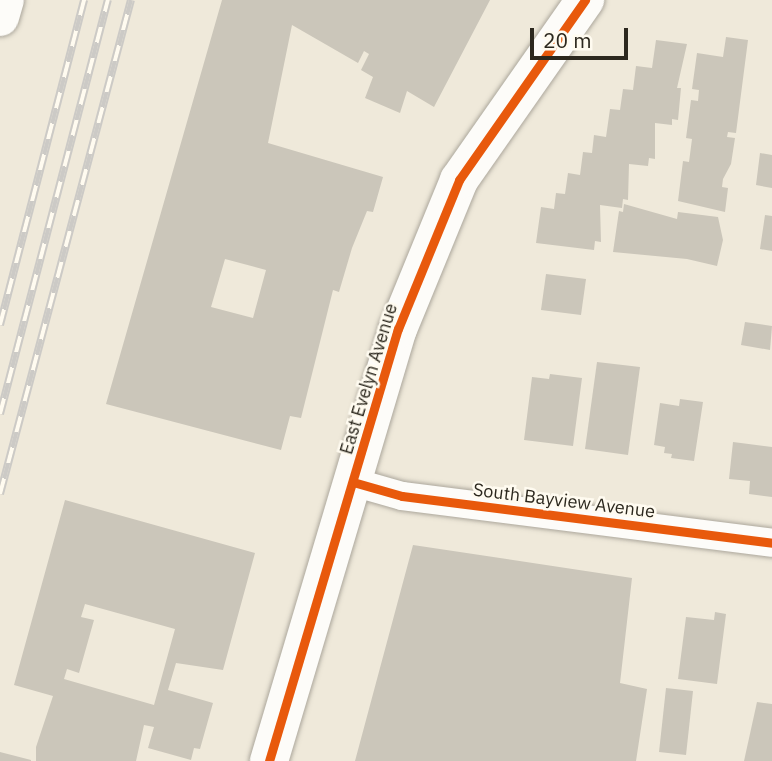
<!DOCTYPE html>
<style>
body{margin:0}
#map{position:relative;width:772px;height:761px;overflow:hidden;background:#efe9da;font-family:"IBM Plex Sans",sans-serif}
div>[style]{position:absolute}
.building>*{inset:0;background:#cbc6ba}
.roads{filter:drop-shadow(0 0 2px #aca79c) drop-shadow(0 0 2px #aca79c)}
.street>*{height:28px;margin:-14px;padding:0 14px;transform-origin:14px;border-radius:14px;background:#fdfcf9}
.secondary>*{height:38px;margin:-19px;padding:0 19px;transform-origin:19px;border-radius:19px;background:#fdfcf9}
.rail>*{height:8px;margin-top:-4px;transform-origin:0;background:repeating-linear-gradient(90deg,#fffbf0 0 16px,#cccac6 0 32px);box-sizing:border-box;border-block:2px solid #cccac6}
.cycleway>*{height:9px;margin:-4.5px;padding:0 4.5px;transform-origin:4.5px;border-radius:4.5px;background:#e8590c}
span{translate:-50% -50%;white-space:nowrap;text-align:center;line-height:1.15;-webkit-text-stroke:5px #fffbf0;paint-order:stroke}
.street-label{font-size:18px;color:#2c281e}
.scale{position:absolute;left:530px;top:28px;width:98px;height:32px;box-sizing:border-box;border:4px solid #2c281e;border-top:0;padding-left:9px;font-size:21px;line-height:24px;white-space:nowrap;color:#2c281e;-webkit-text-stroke:5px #fffbf0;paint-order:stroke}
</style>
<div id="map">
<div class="building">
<i style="clip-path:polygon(evenodd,222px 0,490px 0,434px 107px,407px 91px,400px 113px,365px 98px,373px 77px,361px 70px,369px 54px,364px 51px,358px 63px,292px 25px,268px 143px,383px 177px,373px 212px,367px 211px,352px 248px,339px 292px,333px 290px,301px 418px,290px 416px,281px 450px,106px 404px,222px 0,225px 259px,266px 270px,253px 318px,211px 307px,225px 259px)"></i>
<i style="clip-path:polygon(726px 37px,748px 40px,736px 133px,728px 132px,727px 137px,735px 138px,731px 164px,723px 179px,722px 187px,728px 188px,725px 212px,678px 201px,683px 161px,689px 162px,692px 139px,686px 138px,691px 100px,698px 101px,699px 90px,692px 89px,697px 53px,723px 57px)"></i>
<i style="clip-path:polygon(656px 40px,687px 44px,677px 88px,681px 88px,678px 120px,672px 119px,672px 125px,655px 123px,655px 159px,649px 158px,648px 166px,629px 164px,628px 200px,623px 199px,622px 208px,600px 205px,601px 242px,595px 241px,594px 250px,536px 243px,541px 207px,554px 209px,556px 193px,565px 194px,568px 173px,580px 175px,583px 152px,592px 153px,594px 135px,606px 137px,610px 109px,620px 110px,623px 89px,633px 90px,636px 66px,652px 68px)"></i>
<i style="clip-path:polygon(760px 153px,772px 155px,772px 188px,756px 185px)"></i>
<i style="clip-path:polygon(624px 204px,677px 219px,678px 212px,718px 217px,723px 240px,717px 266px,687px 259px,613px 252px,619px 211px,623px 212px)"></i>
<i style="clip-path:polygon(765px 215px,772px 216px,772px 251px,760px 249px)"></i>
<i style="clip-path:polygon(546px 274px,586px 279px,581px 315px,541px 310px)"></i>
<i style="clip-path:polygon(745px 322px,772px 326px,770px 350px,741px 345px)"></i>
<i style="clip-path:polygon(597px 362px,640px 367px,628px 455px,585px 449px)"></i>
<i style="clip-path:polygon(550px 374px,582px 378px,573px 446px,524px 440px,532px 377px,549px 379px)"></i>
<i style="clip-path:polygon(680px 399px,703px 402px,694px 461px,671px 458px,672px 454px,664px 453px,665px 447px,654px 445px,660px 403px,679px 406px)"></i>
<i style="clip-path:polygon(733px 442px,772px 447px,772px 497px,749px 494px,750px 481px,729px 479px)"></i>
<i style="clip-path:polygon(evenodd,65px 500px,255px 553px,223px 670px,176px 663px,168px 690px,213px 703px,200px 749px,194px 748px,191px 760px,148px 748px,154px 727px,144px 725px,136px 761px,36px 761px,36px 747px,53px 696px,14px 685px,65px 500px,85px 604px,175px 629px,154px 705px,64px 679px,67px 669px,79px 673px,94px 620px,81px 617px,85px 604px)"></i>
<i style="clip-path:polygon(413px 545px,632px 578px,620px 683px,647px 689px,636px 761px,355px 761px)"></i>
<i style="clip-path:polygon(715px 612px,726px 614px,717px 684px,678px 679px,686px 617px,714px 620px)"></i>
<i style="clip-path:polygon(666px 688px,693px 691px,686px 755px,659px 752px)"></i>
<i style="clip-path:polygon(757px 702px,772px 704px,772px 761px,744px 761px)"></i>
<i style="clip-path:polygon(0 752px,31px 760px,31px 761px,0 761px)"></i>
</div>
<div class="roads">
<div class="street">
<i style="left:353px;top:482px;width:51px;rotate:15.9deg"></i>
<i style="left:402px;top:496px;width:373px;rotate:7.2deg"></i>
</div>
<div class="secondary">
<i style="left:0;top:17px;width:18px;rotate:-74deg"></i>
<i style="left:269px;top:761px;width:451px;rotate:-73.4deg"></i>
<i style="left:398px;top:329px;width:161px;rotate:-67.7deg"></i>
<i style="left:459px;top:180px;width:220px;rotate:-55deg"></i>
</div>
</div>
<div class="rail">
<i style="left:0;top:325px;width:336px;rotate:-75.5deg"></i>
<i style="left:0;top:414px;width:428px;rotate:-75.4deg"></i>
<i style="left:0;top:494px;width:511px;rotate:-75.15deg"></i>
</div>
<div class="cycleway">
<i style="left:353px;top:482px;width:51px;rotate:15.9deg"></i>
<i style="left:402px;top:496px;width:373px;rotate:7.2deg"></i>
<i style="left:269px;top:761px;width:451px;rotate:-73.4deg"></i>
<i style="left:398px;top:329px;width:161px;rotate:-67.7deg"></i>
<i style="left:459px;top:180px;width:220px;rotate:-55deg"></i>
</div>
<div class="street-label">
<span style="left:369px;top:379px;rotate:-73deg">East Evelyn Avenue</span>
<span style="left:564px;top:501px;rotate:7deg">South Bayview Avenue</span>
</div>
<div class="scale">20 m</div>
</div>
